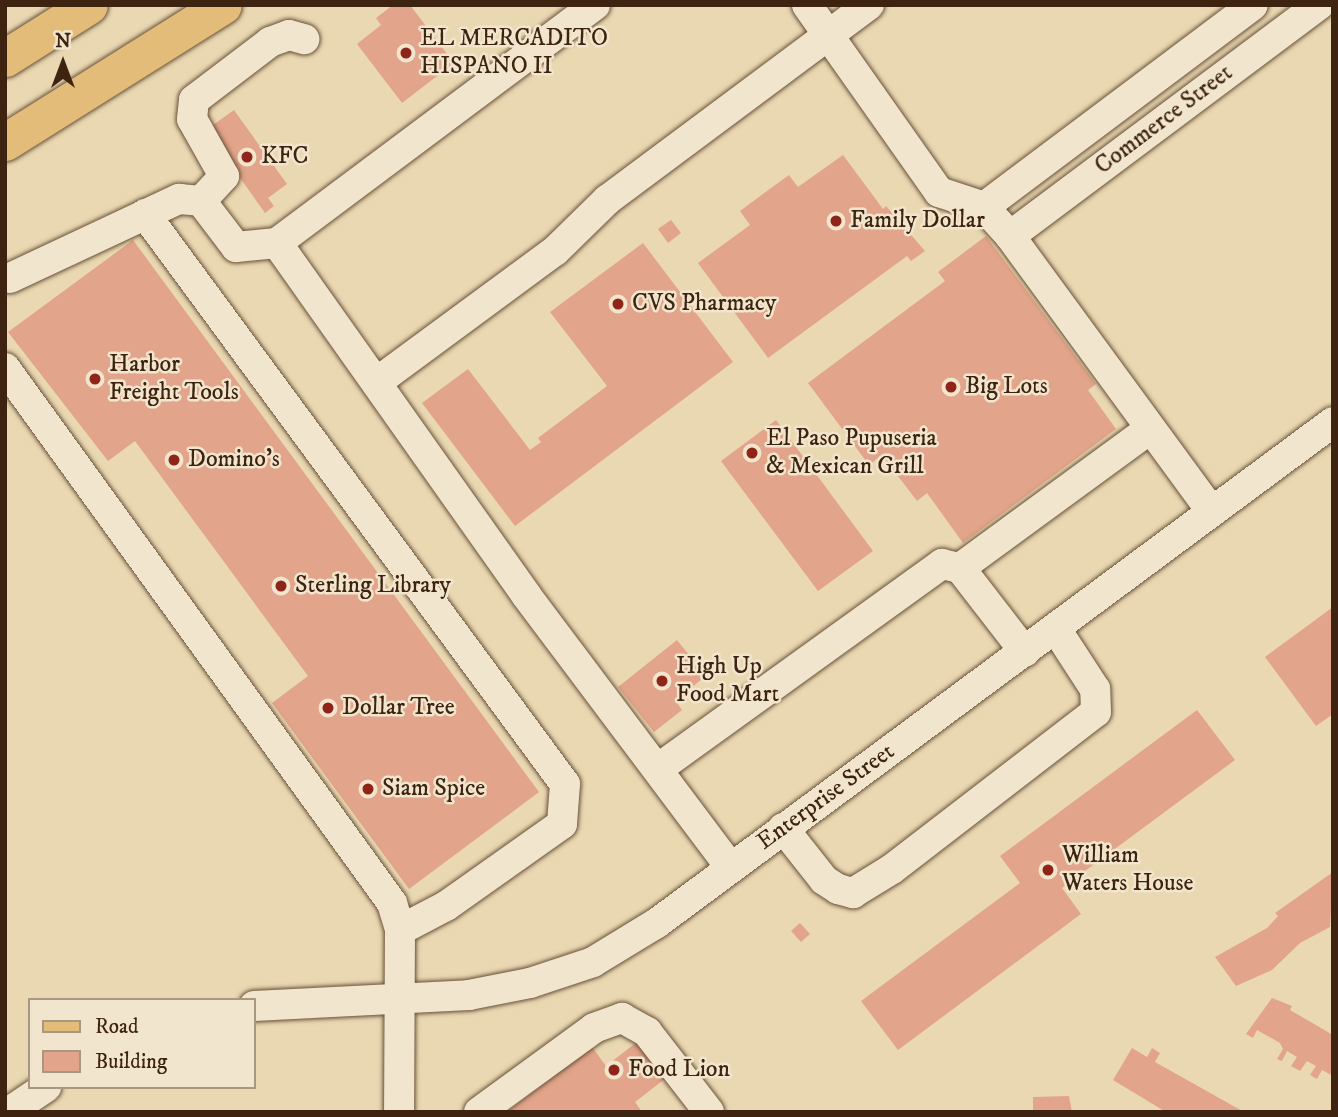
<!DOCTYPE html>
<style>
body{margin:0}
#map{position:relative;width:1338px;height:1117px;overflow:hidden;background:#e9d8b2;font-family:"IM FELL DW Pica",serif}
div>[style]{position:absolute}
.building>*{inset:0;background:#e2a48a}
.roads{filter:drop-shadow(0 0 2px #695138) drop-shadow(0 0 2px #695138)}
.minor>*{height:30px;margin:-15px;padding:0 15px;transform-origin:15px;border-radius:15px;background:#f1e6cd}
.major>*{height:37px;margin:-18.5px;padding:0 18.5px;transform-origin:18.5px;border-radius:18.5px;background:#e4bc79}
.dots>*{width:19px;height:19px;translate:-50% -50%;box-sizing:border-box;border:4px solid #f1e6cd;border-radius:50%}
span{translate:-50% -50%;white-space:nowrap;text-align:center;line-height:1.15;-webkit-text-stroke:5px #f1e6cd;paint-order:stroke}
.poi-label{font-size:24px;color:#3e2410}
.left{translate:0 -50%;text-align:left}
.street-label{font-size:24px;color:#3e2410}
.frame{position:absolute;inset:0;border:7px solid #3e2410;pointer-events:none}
.legend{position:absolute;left:28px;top:998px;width:228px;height:91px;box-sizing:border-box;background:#f1e6cd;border:2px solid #a99881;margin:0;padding:9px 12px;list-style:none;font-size:21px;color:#3e2410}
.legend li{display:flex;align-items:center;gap:14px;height:35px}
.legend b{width:35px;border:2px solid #a99881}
.north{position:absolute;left:28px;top:28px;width:70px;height:70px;-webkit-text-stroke:5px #f1e6cd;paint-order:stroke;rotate:0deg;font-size:19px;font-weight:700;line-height:28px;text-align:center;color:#3e2410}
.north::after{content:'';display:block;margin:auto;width:24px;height:32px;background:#3e2410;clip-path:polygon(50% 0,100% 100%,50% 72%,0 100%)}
</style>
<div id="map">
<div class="building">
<i style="clip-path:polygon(393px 5px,410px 5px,454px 63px,402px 103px,357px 44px,381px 25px,376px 18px)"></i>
<i style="clip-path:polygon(234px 110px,287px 184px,268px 198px,274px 206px,265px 213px,206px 130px)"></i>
<i style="clip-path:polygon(843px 155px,883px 209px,886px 206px,925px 251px,911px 261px,907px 256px,768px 358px,698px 263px,750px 225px,740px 211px,789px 175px,798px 187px)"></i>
<i style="clip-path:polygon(671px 220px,681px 233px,668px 243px,658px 229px)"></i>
<i style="clip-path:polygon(986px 236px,1096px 384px,1088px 390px,1116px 429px,963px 543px,927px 493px,917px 501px,882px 455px,869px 465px,808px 383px,945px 281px,938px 272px)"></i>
<i style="clip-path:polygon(133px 240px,539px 792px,409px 889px,272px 703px,308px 676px,135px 441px,108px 461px,8px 332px)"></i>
<i style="clip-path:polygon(643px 243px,733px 362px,515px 526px,422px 403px,468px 369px,530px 450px,541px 442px,538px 438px,607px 386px,550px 312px)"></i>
<i style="clip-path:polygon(776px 420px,873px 551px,818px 591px,721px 461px)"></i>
<i style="clip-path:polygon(1333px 607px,1333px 714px,1316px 726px,1265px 657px)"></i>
<i style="clip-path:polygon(677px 640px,706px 676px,675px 700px,682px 710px,654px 732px,618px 687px)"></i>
<i style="clip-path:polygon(1197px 710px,1235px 760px,1062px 888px,1081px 914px,898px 1050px,861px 1001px,1020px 883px,1000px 856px)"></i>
<i style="clip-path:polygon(1333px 872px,1330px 927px,1300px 943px,1272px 970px,1236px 986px,1215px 957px,1267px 928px,1278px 916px,1275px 913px)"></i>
<i style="clip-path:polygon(800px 923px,810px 934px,801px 942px,791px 931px)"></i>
<i style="clip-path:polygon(1272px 998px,1292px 1006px,1290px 1010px,1333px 1035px,1333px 1076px,1322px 1070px,1317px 1079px,1310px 1075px,1316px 1066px,1307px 1061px,1300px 1071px,1291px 1066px,1297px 1057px,1287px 1051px,1282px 1061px,1277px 1059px,1283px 1049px,1280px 1043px,1257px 1030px,1253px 1038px,1246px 1034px)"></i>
<i style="clip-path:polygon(642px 1038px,670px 1075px,635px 1102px,642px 1112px,507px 1112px,592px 1047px,606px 1066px)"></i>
<i style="clip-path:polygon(1132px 1048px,1147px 1057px,1152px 1048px,1160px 1053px,1155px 1062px,1244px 1112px,1166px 1112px,1113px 1080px)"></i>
<i style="clip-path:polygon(1069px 1096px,1072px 1112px,1033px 1112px,1033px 1097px)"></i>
</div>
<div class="roads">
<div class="minor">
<i style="left:595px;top:5px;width:397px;rotate:143.2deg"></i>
<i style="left:277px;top:243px;width:431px;rotate:54.7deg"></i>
<i style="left:526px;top:595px;width:341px;rotate:53.1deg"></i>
<i style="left:807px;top:5px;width:229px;rotate:54.8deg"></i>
<i style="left:939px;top:192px;width:47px;rotate:18.4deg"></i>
<i style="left:984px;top:207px;width:39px;rotate:48deg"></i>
<i style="left:1010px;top:236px;width:341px;rotate:53.8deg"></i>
<i style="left:201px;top:201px;width:34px;rotate:-47deg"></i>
<i style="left:224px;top:176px;width:65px;rotate:-119.3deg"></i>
<i style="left:192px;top:119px;width:19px;rotate:-84deg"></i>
<i style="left:194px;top:100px;width:96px;rotate:-37.3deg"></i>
<i style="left:270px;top:42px;width:20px;rotate:-20deg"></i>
<i style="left:289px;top:35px;width:16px;rotate:15deg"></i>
<i style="left:984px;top:207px;width:336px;rotate:-36.9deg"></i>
<i style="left:145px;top:214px;width:708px;rotate:53.62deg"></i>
<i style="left:565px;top:784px;width:40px;rotate:94.3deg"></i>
<i style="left:562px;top:824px;width:142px;rotate:144.7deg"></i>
<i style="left:446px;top:906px;width:52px;rotate:152.4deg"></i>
<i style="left:1010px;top:236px;width:386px;rotate:-36.8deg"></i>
<i style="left:10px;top:278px;width:187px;rotate:-25.1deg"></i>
<i style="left:179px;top:199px;width:22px;rotate:5deg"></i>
<i style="left:201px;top:201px;width:58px;rotate:52.7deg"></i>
<i style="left:236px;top:247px;width:41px;rotate:-5.6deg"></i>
<i style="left:5px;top:368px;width:660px;rotate:54.12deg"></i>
<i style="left:392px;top:903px;width:28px;rotate:73deg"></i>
<i style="left:400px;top:930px;width:182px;rotate:90.3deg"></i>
<i style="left:377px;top:382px;width:221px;rotate:-36.4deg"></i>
<i style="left:555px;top:251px;width:73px;rotate:-44.4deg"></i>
<i style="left:607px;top:200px;width:327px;rotate:-36.7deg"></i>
<i style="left:960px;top:568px;width:235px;rotate:-36.2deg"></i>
<i style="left:659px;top:768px;width:349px;rotate:-35.8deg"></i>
<i style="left:942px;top:564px;width:18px;rotate:13deg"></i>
<i style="left:960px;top:568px;width:106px;rotate:52.3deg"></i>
<i style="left:783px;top:828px;width:66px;rotate:51.7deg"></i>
<i style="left:824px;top:880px;width:17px;rotate:33deg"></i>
<i style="left:838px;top:889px;width:16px;rotate:15deg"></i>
<i style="left:853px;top:893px;width:46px;rotate:-31.6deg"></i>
<i style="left:892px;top:869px;width:257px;rotate:-37.6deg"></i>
<i style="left:1096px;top:712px;width:23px;rotate:-92deg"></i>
<i style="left:1095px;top:689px;width:72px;rotate:-123deg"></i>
<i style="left:254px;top:1006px;width:215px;rotate:-2.9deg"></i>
<i style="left:469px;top:995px;width:62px;rotate:-11.1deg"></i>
<i style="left:530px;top:983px;width:66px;rotate:-18.4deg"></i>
<i style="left:593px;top:962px;width:75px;rotate:-31.4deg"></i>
<i style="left:657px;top:923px;width:841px;rotate:-36.54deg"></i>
<i style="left:9px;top:1112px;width:45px;rotate:-34deg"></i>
<i style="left:479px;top:1112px;width:142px;rotate:-36.1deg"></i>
<i style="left:594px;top:1028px;width:30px;rotate:-20deg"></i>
<i style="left:622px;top:1018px;width:29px;rotate:29deg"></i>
<i style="left:647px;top:1032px;width:101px;rotate:52.2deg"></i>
</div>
<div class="major">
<i style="left:5px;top:58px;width:99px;rotate:-32.2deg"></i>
<i style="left:5px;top:142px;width:257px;rotate:-32.1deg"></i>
</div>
</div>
<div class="dots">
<i style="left:406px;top:53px;background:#8f2418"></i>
<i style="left:247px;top:157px;background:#8f2418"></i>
<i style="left:836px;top:221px;background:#8f2418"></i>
<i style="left:618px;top:304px;background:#8f2418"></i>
<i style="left:95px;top:379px;background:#8f2418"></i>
<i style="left:951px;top:387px;background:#8f2418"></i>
<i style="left:752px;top:453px;background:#8f2418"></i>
<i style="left:174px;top:460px;background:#8f2418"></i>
<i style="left:281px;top:586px;background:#8f2418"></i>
<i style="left:662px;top:681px;background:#8f2418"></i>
<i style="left:328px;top:708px;background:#8f2418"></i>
<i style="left:368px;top:789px;background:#8f2418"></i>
<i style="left:1048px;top:870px;background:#8f2418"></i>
<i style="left:614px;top:1070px;background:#8f2418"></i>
</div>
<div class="poi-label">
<span class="left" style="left:420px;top:53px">EL MERCADITO<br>HISPANO II</span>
<span class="left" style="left:261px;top:157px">KFC</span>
<span class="left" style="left:850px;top:221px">Family Dollar</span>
<span class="left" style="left:632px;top:304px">CVS Pharmacy</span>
<span class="left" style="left:109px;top:379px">Harbor<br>Freight Tools</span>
<span class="left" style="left:965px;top:387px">Big Lots</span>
<span class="left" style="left:766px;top:453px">El Paso Pupuseria<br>&amp; Mexican Grill</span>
<span class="left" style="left:188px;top:460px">Domino's</span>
<span class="left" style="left:295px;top:586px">Sterling Library</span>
<span class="left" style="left:676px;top:681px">High Up<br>Food Mart</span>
<span class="left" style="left:342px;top:708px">Dollar Tree</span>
<span class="left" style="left:382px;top:789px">Siam Spice</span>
<span class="left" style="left:1062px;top:870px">William<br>Waters House</span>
<span class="left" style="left:628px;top:1070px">Food Lion</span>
</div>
<div class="street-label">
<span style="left:1164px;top:120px;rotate:-37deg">Commerce Street</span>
<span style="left:826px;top:797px;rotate:-36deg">Enterprise Street</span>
</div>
<div class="frame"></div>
<ul class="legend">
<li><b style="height:9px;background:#e4bc79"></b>Road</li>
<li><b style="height:19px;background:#e2a48a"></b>Building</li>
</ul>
<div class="north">N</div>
</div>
